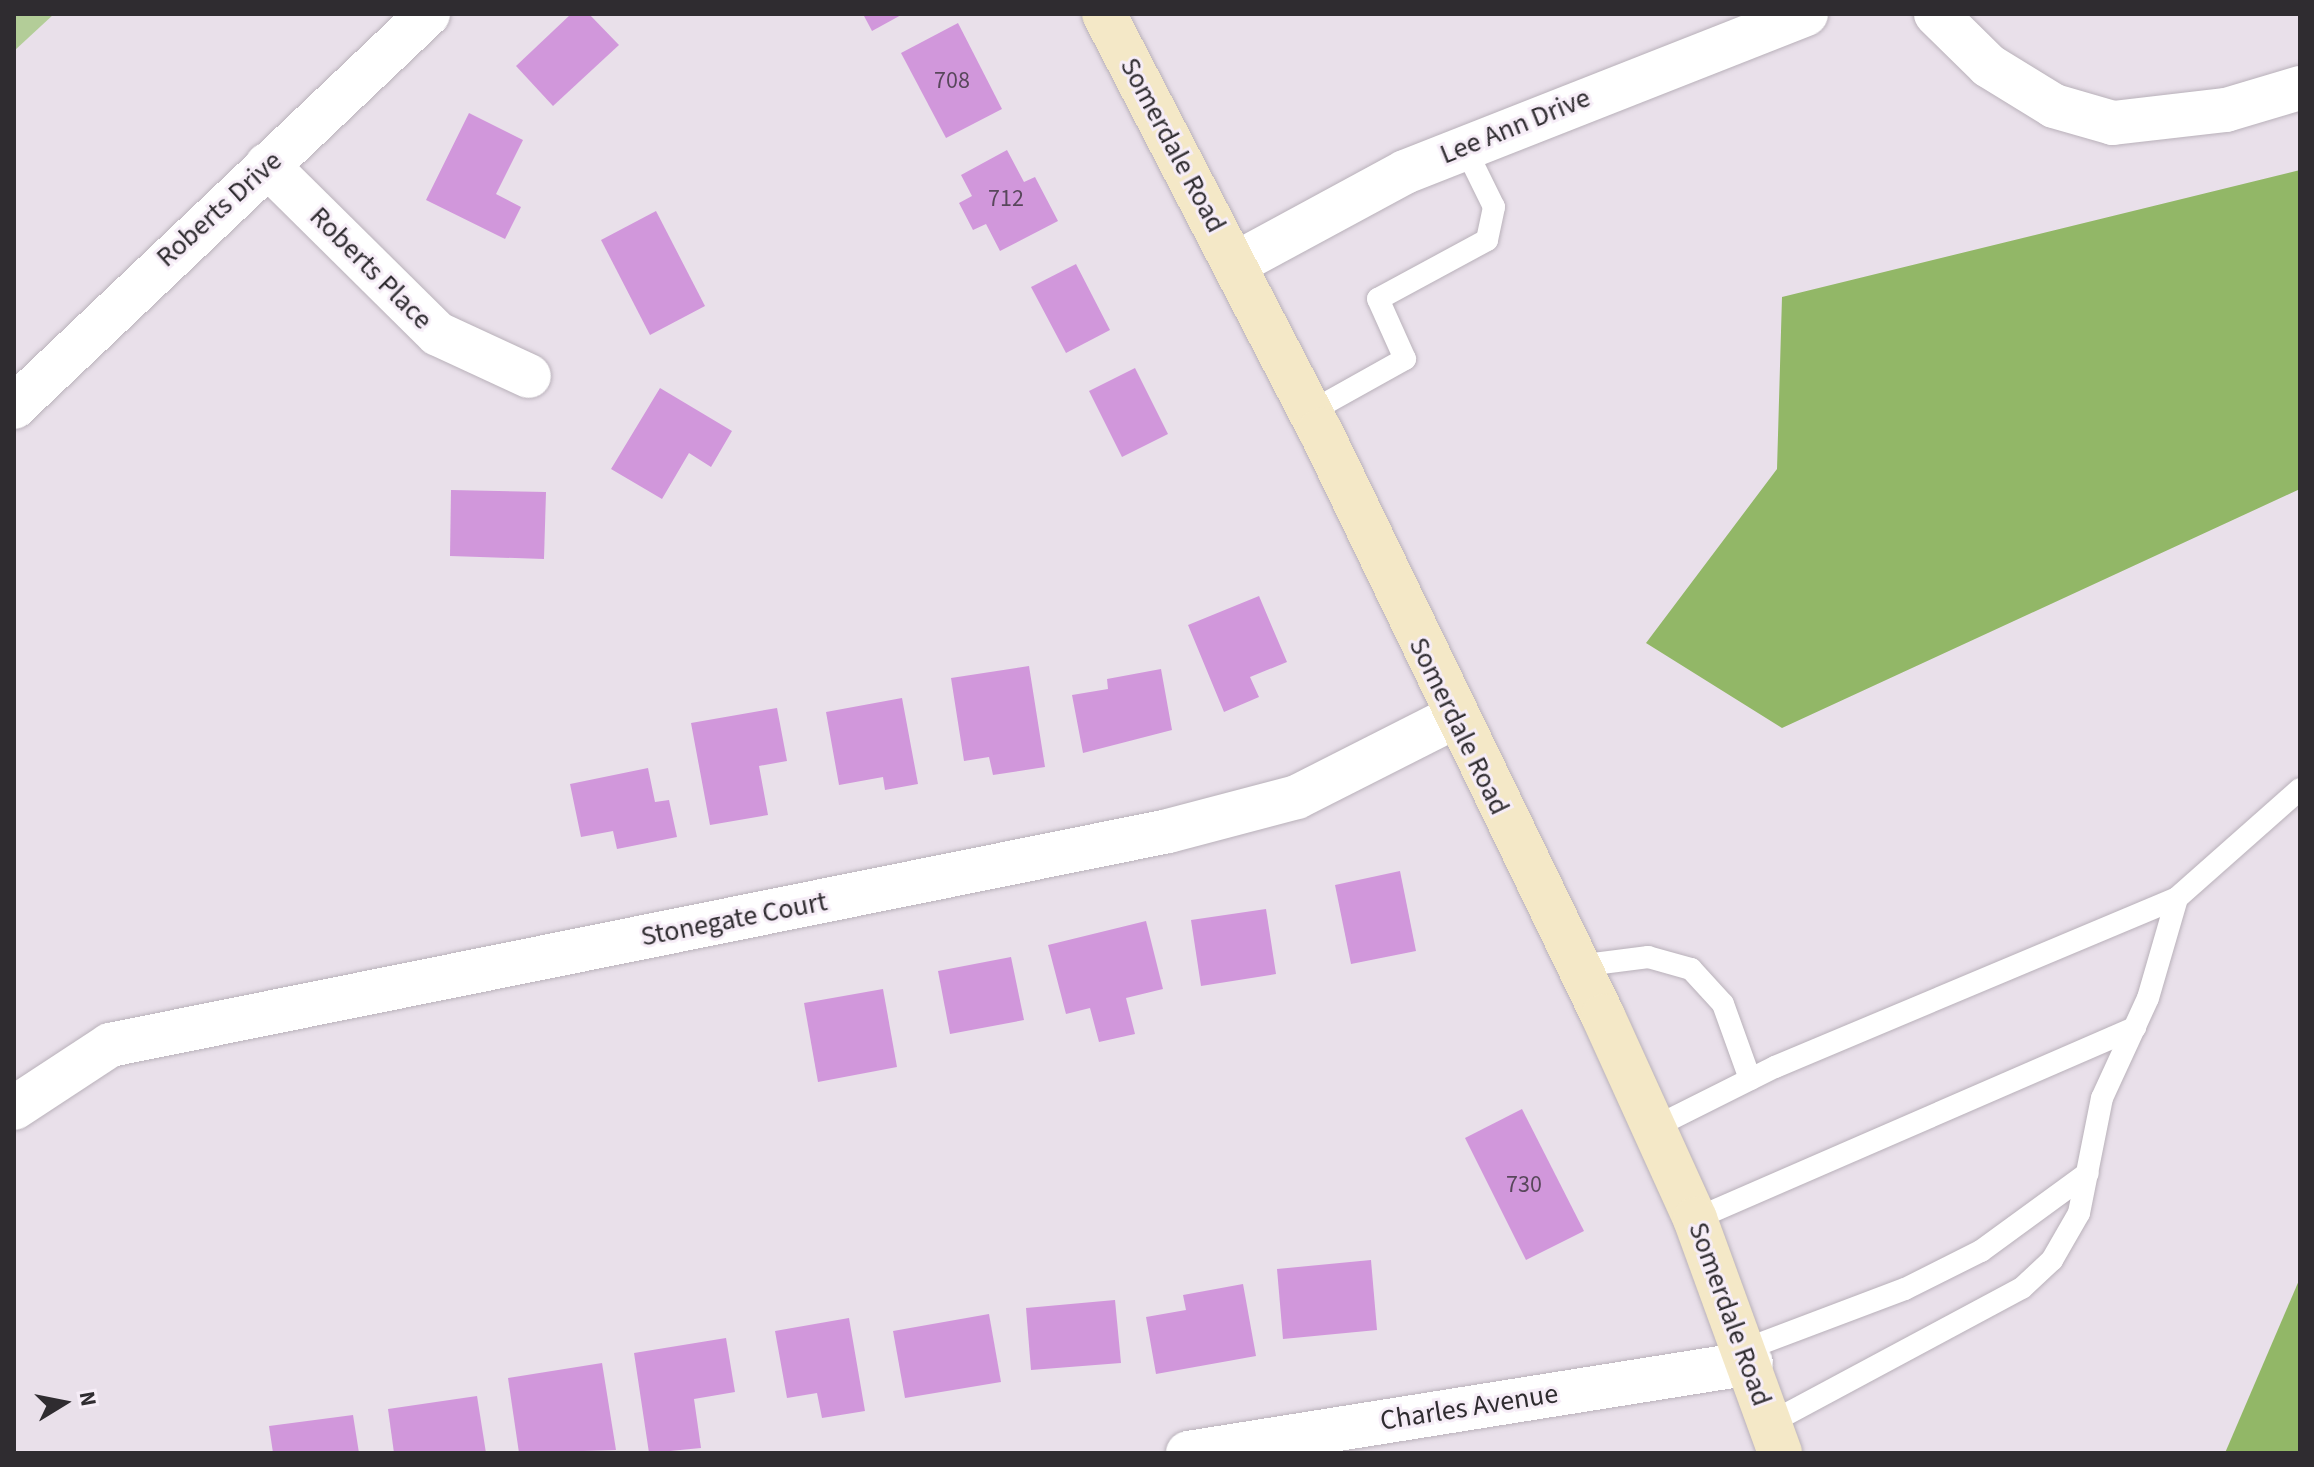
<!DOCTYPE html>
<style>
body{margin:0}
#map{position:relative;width:2314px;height:1467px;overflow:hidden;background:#e9e0ea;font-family:"Source Sans 3",sans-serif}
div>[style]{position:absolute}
.green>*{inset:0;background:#b3cd98}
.forest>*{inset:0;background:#92b767}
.building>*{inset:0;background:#d197db}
.roads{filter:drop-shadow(0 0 2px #b9b1ba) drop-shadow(0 0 2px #b9b1ba)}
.lane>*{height:22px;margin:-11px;padding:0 11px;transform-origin:11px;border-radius:11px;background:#fff}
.street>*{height:44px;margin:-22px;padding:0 22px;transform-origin:22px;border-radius:22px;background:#fff}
.secondary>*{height:44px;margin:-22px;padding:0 22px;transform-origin:22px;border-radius:22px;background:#f4e8c7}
span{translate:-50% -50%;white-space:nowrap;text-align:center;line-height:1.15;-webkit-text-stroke:6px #f6edf7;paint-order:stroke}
.number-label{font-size:24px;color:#58475b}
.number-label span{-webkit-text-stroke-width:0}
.street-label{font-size:28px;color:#2f2c30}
.frame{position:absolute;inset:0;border:16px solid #2f2c30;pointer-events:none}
.north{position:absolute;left:24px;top:1363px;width:80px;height:80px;-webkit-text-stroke:6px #f6edf7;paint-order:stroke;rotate:80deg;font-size:22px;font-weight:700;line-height:32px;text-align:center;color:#2f2c30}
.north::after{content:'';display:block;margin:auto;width:28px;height:36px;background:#2f2c30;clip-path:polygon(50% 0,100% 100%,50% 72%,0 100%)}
</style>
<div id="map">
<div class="green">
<i style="clip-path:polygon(14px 14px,54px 14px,14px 51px)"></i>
</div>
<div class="forest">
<i style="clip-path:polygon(2300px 170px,2300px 489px,1782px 728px,1646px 643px,1777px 469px,1782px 297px)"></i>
<i style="clip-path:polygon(2300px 1278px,2300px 1453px,2225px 1453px)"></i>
</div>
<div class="building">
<i style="clip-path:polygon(571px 14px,589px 14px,619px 45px,553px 106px,516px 66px)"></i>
<i style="clip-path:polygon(863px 14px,903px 14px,872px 31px)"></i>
<i style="clip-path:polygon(958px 23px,1002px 109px,946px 138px,901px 53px)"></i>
<i style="clip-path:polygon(469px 113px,523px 140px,496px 194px,521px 207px,505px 239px,426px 200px)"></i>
<i style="clip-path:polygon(1007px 150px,1024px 182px,1035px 177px,1058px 221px,1000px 251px,986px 224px,973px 230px,959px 203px,972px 196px,961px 175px)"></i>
<i style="clip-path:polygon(656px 211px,705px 306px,650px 335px,601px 240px)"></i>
<i style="clip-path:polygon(1076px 264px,1110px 330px,1066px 353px,1031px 287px)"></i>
<i style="clip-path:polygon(1135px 368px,1168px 434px,1122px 457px,1089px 391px)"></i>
<i style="clip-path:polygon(660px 388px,732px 431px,711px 467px,689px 453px,662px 499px,611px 469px)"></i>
<i style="clip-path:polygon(451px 490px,546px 492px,544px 559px,450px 556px)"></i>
<i style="clip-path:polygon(1259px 596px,1287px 662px,1250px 677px,1259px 697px,1224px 712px,1188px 625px)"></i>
<i style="clip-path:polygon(1029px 666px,1045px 767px,993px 775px,989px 757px,964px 761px,951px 678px)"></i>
<i style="clip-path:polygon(1161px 669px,1172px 730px,1083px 753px,1072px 695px,1108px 689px,1107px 679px)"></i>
<i style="clip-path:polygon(902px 698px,918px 784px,885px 790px,883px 777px,839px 785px,826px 712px)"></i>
<i style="clip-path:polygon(777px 708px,787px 761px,759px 766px,768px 815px,710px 825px,691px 723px)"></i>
<i style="clip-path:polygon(648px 768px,655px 802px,669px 800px,677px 837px,617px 849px,613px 831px,581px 837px,570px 784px)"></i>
<i style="clip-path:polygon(1400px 871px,1416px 951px,1351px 964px,1335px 885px)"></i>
<i style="clip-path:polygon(1266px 909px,1276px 974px,1201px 986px,1191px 920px)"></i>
<i style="clip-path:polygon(1146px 921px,1163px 989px,1126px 998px,1135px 1034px,1099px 1042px,1090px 1008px,1066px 1014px,1048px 945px)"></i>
<i style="clip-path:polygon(1011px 957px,1024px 1020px,950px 1034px,938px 971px)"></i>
<i style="clip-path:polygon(883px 989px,897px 1067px,818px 1082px,804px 1003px)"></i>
<i style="clip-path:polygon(1522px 1109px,1584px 1231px,1526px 1260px,1465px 1138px)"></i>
<i style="clip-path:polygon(1371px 1260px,1377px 1330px,1283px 1339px,1277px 1269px)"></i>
<i style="clip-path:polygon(1243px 1284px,1256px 1356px,1156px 1374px,1146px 1317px,1186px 1310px,1183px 1295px)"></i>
<i style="clip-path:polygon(1115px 1300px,1121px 1363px,1031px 1370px,1026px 1308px)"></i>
<i style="clip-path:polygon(989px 1314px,1001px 1382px,905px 1398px,893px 1331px)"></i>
<i style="clip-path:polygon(849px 1318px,865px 1411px,822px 1418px,817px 1393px,787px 1398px,775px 1331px)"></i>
<i style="clip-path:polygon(726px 1338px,735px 1392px,694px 1399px,701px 1448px,649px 1453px,634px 1353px)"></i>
<i style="clip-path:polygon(602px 1363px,616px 1450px,519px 1453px,508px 1378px)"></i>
<i style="clip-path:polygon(477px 1396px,486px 1453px,394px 1453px,388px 1409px)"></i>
<i style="clip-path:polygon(353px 1415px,359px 1453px,273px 1453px,269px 1426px)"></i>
</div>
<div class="roads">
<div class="lane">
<i style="left:1310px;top:412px;width:109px;rotate:-29.2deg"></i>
<i style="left:1405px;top:359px;width:66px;rotate:-114.2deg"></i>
<i style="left:1378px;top:299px;width:124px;rotate:-28.4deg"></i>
<i style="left:1487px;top:240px;width:34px;rotate:-78deg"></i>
<i style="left:1494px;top:207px;width:68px;rotate:-116.2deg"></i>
<i style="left:1578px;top:966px;width:71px;rotate:-7.3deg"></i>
<i style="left:1648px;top:957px;width:45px;rotate:15.6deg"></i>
<i style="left:1691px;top:969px;width:47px;rotate:47.6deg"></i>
<i style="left:1723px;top:1004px;width:80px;rotate:70.2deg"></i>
<i style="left:1651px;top:1129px;width:139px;rotate:-26.6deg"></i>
<i style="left:1775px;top:1067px;width:436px;rotate:-22.8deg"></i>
<i style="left:2177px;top:898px;width:164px;rotate:-41.5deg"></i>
<i style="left:1695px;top:1219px;width:480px;rotate:-23.5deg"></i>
<i style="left:1746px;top:1349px;width:170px;rotate:-20.7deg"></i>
<i style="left:1905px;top:1289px;width:85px;rotate:-26.6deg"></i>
<i style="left:1981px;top:1251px;width:132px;rotate:-36.1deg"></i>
<i style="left:1770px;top:1423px;width:286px;rotate:-28.2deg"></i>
<i style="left:2022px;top:1288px;width:41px;rotate:-43deg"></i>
<i style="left:2052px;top:1260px;width:54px;rotate:-60.1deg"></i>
<i style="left:2079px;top:1213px;width:117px;rotate:-78.7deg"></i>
<i style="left:2102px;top:1098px;width:110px;rotate:-65.3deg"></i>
<i style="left:2148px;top:998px;width:104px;rotate:-73.8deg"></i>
</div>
<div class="street">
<i style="left:1936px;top:14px;width:74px;rotate:44.5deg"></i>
<i style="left:1989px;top:66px;width:76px;rotate:31.6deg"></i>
<i style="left:2054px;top:106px;width:61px;rotate:16.1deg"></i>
<i style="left:2113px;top:123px;width:114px;rotate:-6.6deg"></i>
<i style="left:2226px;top:110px;width:77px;rotate:-16.6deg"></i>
<i style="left:267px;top:165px;width:240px;rotate:44.7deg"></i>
<i style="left:438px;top:334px;width:100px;rotate:24.8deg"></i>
<i style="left:1235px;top:264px;width:193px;rotate:-28.4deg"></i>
<i style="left:1405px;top:172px;width:431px;rotate:-21.5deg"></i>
<i style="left:14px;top:407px;width:571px;rotate:-43.51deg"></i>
<i style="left:14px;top:1108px;width:115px;rotate:-33.3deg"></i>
<i style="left:110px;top:1045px;width:1079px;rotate:-11.43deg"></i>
<i style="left:1168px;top:831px;width:133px;rotate:-14.8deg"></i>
<i style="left:1297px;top:797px;width:175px;rotate:-26.9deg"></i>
<i style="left:1188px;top:1453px;width:570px;rotate:-9.08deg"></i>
</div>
<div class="secondary">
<i style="left:1104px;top:14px;width:469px;rotate:62.6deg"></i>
<i style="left:1320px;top:430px;width:651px;rotate:64.22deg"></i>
<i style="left:1603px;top:1016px;width:223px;rotate:65.6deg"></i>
<i style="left:1695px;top:1219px;width:249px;rotate:70deg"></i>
</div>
</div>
<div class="number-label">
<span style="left:952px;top:81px">708</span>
<span style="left:1006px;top:199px">712</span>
<span style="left:1524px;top:1185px">730</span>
</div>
<div class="street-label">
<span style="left:1515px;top:126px;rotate:-22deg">Lee Ann Drive</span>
<span style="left:1173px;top:145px;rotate:62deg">Somerdale Road</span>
<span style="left:219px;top:209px;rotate:-42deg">Roberts Drive</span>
<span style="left:371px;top:268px;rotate:45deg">Roberts Place</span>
<span style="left:1459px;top:726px;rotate:64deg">Somerdale Road</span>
<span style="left:734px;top:919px;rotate:-11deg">Stonegate Court</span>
<span style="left:1730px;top:1314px;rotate:70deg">Somerdale Road</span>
<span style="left:1469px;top:1407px;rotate:-9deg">Charles Avenue</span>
</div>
<div class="frame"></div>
<div class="north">N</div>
</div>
